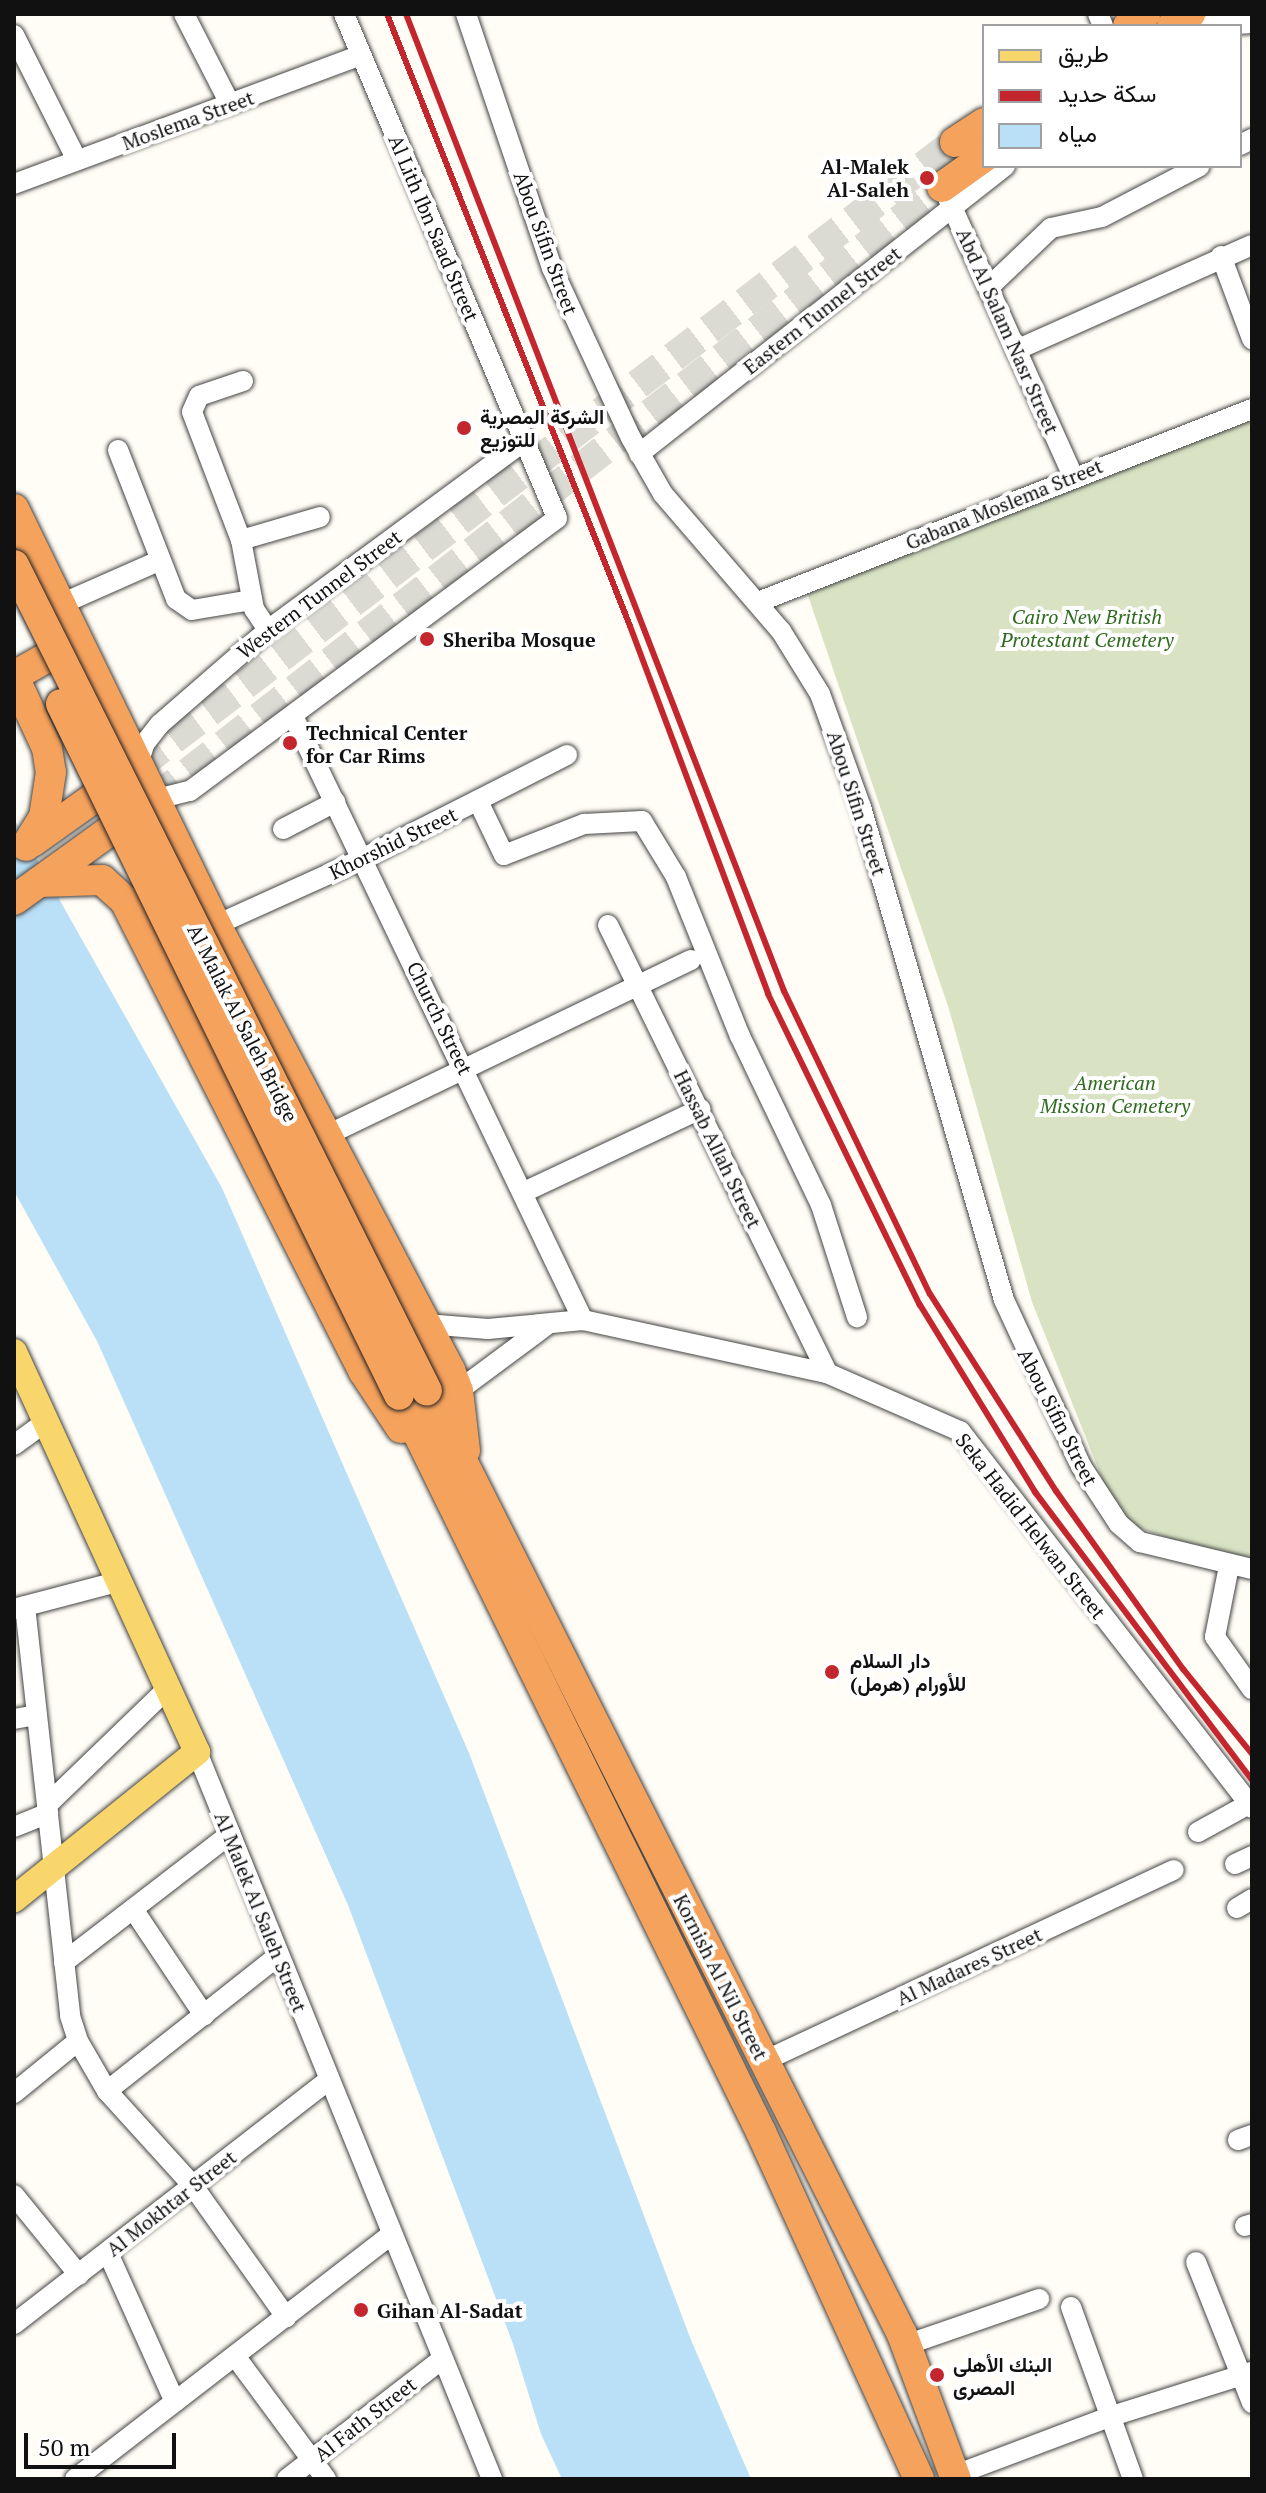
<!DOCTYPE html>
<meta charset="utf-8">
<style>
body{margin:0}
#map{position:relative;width:1266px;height:2493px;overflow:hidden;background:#fffdf5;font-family:"PT Serif",Vazirmatn,serif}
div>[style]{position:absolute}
.cemetery>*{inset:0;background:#d9e3c4}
.water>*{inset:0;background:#b9e0f7}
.highway-tunnel>*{height:30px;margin-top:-15px;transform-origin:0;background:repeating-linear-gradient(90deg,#dbdad3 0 30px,transparent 0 45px)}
.roads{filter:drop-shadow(0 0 2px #444) drop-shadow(0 0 2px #444)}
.minor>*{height:20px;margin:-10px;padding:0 10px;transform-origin:10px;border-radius:10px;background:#fff}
.major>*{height:26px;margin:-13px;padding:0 13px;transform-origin:13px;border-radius:13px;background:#f9d66b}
.highway>*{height:30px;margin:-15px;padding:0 15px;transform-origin:15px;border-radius:15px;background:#f5a25d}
.rail>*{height:6px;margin:-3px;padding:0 3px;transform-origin:3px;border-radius:3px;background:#c4262e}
.bridges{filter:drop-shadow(0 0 2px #222) drop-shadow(0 0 2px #222)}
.highway-bridge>*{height:30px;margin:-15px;padding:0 15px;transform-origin:15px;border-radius:15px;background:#f5a25d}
.dots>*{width:22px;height:22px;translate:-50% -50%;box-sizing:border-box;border:4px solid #fff;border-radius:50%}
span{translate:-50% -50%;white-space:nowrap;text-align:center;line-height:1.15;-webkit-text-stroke:8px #fff;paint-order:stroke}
.street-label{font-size:20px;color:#111}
.poi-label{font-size:20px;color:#111;font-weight:700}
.right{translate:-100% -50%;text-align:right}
.left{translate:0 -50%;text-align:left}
.park-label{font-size:20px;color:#2f6b1f;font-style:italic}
.frame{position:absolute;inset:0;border:16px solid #111;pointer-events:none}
.legend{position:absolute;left:982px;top:24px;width:260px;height:144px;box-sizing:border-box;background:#fff;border:2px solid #a0a0a0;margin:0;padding:10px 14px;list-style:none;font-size:24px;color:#111}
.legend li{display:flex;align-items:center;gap:16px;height:40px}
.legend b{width:40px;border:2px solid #a0a0a0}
.scale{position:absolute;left:24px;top:2433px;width:152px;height:36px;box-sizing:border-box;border:4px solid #111;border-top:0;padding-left:10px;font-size:24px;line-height:28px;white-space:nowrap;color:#111;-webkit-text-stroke:6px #fff;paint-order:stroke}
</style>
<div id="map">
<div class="cemetery">
<i style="clip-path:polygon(1252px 409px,1252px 1567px,1119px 1521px,1032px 1302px,948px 1006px,804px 584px)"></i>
</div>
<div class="water">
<i style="clip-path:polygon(14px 819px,222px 1188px,469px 1753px,691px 2340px,751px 2479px,562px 2479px,541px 2434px,513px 2344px,348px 1905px,97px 1341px,14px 1191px)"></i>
</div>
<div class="highway-tunnel">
<i style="left:137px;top:767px;width:1029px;rotate:-37.38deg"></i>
<i style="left:153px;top:800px;width:999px;rotate:-37.84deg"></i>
</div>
<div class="roads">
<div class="minor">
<i style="left:184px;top:14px;width:101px;rotate:62.9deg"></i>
<i style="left:466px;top:14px;width:268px;rotate:71.3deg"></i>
<i style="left:552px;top:268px;width:187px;rotate:65.1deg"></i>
<i style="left:631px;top:438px;width:64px;rotate:60.3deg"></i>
<i style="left:663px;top:494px;width:181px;rotate:49.3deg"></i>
<i style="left:781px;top:631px;width:74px;rotate:58.2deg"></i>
<i style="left:820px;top:694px;width:120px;rotate:70.1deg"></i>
<i style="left:861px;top:807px;width:513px;rotate:73.82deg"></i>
<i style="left:1004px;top:1300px;width:183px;rotate:65.1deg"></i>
<i style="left:1081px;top:1466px;width:69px;rotate:56.8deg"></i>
<i style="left:1119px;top:1524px;width:28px;rotate:41deg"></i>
<i style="left:1140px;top:1542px;width:115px;rotate:13.6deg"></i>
<i style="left:1098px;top:14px;width:13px;rotate:67deg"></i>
<i style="left:1207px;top:26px;width:45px;rotate:-3.8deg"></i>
<i style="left:14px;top:35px;width:140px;rotate:63.3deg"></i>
<i style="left:1240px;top:145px;width:13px;rotate:-27deg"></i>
<i style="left:14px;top:184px;width:370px;rotate:-20.4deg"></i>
<i style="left:948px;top:198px;width:305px;rotate:65.8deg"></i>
<i style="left:1221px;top:256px;width:89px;rotate:69.5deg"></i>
<i style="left:988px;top:288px;width:87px;rotate:-43.6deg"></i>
<i style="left:1051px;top:228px;width:52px;rotate:-12.2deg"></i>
<i style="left:1102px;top:217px;width:110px;rotate:-27.5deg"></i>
<i style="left:1016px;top:350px;width:258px;rotate:-24deg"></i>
<i style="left:243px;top:381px;width:46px;rotate:161.2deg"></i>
<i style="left:199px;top:396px;width:17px;rotate:114deg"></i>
<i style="left:192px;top:412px;width:137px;rotate:69.1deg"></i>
<i style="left:241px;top:540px;width:70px;rotate:79.3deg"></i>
<i style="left:254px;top:609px;width:25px;rotate:56deg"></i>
<i style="left:118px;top:450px;width:160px;rotate:68.7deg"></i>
<i style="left:176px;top:599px;width:19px;rotate:35deg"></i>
<i style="left:192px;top:610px;width:61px;rotate:-9.5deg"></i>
<i style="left:639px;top:454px;width:466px;rotate:-38.2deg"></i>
<i style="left:241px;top:540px;width:82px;rotate:-16.2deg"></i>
<i style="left:758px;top:602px;width:530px;rotate:-21.34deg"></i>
<i style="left:59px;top:605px;width:111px;rotate:-23.8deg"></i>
<i style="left:294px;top:718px;width:668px;rotate:64.36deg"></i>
<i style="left:137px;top:767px;width:25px;rotate:-72deg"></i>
<i style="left:145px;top:743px;width:24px;rotate:-52deg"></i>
<i style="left:160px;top:724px;width:143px;rotate:-41deg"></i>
<i style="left:268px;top:630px;width:318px;rotate:-36.4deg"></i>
<i style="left:153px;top:800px;width:38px;rotate:-14deg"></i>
<i style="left:190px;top:791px;width:457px;rotate:-36.6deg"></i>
<i style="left:557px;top:518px;width:547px;rotate:-112.91deg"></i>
<i style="left:478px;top:801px;width:60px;rotate:64.3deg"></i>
<i style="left:504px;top:855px;width:86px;rotate:-21.2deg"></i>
<i style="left:584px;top:824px;width:58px;rotate:-3deg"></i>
<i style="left:642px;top:821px;width:66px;rotate:58.7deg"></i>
<i style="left:676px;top:877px;width:171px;rotate:68.1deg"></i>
<i style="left:740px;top:1036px;width:187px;rotate:64.4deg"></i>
<i style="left:821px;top:1205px;width:118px;rotate:72.2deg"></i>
<i style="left:283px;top:829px;width:59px;rotate:-27.4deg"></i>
<i style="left:216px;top:925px;width:160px;rotate:-24.3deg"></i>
<i style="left:362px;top:859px;width:230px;rotate:-26.9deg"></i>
<i style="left:608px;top:925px;width:499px;rotate:63.9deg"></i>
<i style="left:325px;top:1136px;width:406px;rotate:-25.7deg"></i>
<i style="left:524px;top:1192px;width:195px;rotate:-25.2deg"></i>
<i style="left:426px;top:1324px;width:62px;rotate:4.6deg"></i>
<i style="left:488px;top:1329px;width:95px;rotate:-5.4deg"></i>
<i style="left:583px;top:1320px;width:250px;rotate:12.3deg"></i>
<i style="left:827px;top:1373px;width:145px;rotate:23.6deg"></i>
<i style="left:960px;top:1431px;width:477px;rotate:52.2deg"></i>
<i style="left:458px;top:1391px;width:111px;rotate:-36.6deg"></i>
<i style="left:14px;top:1445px;width:41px;rotate:-36deg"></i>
<i style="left:1229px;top:1566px;width:72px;rotate:101.2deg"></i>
<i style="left:1215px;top:1637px;width:64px;rotate:54.6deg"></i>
<i style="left:25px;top:1606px;width:412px;rotate:83.7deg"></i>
<i style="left:70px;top:2016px;width:26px;rotate:72deg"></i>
<i style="left:78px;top:2041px;width:58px;rotate:59.9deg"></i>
<i style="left:107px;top:2091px;width:128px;rotate:47.8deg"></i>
<i style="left:193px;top:2186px;width:161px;rotate:54.6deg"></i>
<i style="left:14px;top:1609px;width:111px;rotate:-14.7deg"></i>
<i style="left:14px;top:1719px;width:23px;rotate:-10deg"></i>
<i style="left:197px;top:1752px;width:785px;rotate:67.91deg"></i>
<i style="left:47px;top:1805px;width:170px;rotate:-44deg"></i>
<i style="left:14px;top:1827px;width:37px;rotate:-22deg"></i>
<i style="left:1198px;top:1832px;width:58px;rotate:-28.8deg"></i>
<i style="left:1235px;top:1864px;width:19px;rotate:-25deg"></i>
<i style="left:1237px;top:1908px;width:17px;rotate:-31deg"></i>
<i style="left:133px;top:1909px;width:128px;rotate:56.2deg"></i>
<i style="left:64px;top:1962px;width:210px;rotate:-37.6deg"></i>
<i style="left:764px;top:2061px;width:452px;rotate:-25deg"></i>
<i style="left:107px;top:2091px;width:218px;rotate:-38.3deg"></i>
<i style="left:14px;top:2093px;width:82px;rotate:-39.1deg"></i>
<i style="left:1238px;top:2140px;width:15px;rotate:-20deg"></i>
<i style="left:14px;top:2195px;width:103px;rotate:50.9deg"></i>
<i style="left:1245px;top:2226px;width:7px;rotate:-16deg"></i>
<i style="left:108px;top:2253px;width:163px;rotate:65.8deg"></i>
<i style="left:1196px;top:2262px;width:152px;rotate:68.3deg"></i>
<i style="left:1071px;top:2307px;width:183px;rotate:70.2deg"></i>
<i style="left:14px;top:2324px;width:396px;rotate:-37.8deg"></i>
<i style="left:906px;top:2345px;width:141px;rotate:-19.1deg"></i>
<i style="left:235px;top:2356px;width:153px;rotate:53.5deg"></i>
<i style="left:955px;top:2475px;width:165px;rotate:-20.6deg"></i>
<i style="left:1109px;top:2417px;width:150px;rotate:-17.5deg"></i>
<i style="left:75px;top:2479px;width:399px;rotate:-37.7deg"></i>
<i style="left:287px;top:2479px;width:196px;rotate:-37.7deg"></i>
</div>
<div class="major">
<i style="left:14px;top:1352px;width:440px;rotate:65.4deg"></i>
<i style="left:197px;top:1752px;width:235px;rotate:141.2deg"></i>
</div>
<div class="highway">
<i style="left:1128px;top:26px;width:21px;rotate:-35deg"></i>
<i style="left:1172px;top:26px;width:22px;rotate:-34deg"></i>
<i style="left:955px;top:142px;width:35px;rotate:-33deg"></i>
<i style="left:942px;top:187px;width:52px;rotate:-35.5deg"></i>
<i style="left:14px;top:509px;width:462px;rotate:64.1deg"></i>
<i style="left:216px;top:925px;width:503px;rotate:62.26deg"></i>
<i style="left:450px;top:1370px;width:22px;rotate:69deg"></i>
<i style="left:458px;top:1391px;width:60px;rotate:83.3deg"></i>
<i style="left:14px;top:676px;width:71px;rotate:-29.4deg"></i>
<i style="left:14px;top:677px;width:78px;rotate:65.1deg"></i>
<i style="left:47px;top:748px;width:24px;rotate:81deg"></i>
<i style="left:51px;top:772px;width:46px;rotate:98.8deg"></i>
<i style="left:44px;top:817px;width:34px;rotate:122deg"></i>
<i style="left:32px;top:842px;width:112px;rotate:-35.5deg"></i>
<i style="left:39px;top:882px;width:63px;rotate:-1.8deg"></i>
<i style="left:102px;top:880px;width:31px;rotate:42deg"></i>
<i style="left:125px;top:901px;width:528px;rotate:63.1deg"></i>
<i style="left:364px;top:1372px;width:67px;rotate:56.5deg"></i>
<i style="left:14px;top:900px;width:154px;rotate:-35.8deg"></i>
<i style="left:427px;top:1391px;width:1056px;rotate:63.27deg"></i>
<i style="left:902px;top:2334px;width:155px;rotate:69.6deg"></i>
<i style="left:399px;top:1395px;width:821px;rotate:63.84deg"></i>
<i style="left:761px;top:2132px;width:381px;rotate:65.5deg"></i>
</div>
</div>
<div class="rail">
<i style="left:387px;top:14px;width:658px;rotate:68.34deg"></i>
<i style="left:630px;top:626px;width:393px;rotate:69.4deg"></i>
<i style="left:768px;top:994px;width:346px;rotate:64deg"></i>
<i style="left:920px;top:1305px;width:220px;rotate:58.4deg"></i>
<i style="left:1035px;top:1492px;width:361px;rotate:53deg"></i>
<i style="left:406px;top:14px;width:1048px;rotate:68.85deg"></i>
<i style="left:784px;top:991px;width:336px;rotate:64.3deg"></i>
<i style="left:930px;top:1294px;width:234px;rotate:57.4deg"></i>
<i style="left:1056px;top:1491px;width:219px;rotate:54.5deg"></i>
<i style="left:1183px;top:1669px;width:109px;rotate:50.9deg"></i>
</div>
<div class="bridges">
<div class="highway-bridge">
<i style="left:14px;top:565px;width:923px;rotate:63.43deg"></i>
<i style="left:61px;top:704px;width:769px;rotate:63.93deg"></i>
</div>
</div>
<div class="dots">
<i style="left:927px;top:178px;background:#c4262e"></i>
<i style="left:464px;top:428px;background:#c4262e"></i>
<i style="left:427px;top:639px;background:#c4262e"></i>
<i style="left:290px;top:743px;background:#c4262e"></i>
<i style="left:832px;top:1672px;background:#c4262e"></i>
<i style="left:361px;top:2310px;background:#c4262e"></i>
<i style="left:937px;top:2375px;background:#c4262e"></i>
</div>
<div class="street-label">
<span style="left:188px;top:120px;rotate:-20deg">Moslema Street</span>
<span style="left:434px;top:228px;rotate:67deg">Al Lith Ibn Saad Street</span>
<span style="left:546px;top:243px;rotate:70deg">Abou Sifin Street</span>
<span style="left:822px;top:310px;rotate:-38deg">Eastern Tunnel Street</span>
<span style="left:1008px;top:331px;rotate:66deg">Abd Al Salam Nasr Street</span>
<span style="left:1004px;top:504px;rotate:-22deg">Gabana Moslema Street</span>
<span style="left:319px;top:594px;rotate:-37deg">Western Tunnel Street</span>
<span style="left:857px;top:803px;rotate:72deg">Abou Sifin Street</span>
<span style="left:393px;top:843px;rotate:-26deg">Khorshid Street</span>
<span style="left:440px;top:1018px;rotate:64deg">Church Street</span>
<span style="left:243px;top:1023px;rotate:63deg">Al Malak Al Saleh Bridge</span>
<span style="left:718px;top:1149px;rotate:64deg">Hassab Allah Street</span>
<span style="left:1058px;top:1417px;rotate:63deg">Abou Sifin Street</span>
<span style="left:1031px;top:1526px;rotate:52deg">Seka Hadid Helwan Street</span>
<span style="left:261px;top:1912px;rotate:68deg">Al Malek Al Saleh Street</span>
<span style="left:969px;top:1966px;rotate:-25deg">Al Madares Street</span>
<span style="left:721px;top:1977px;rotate:63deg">Kornish Al Nil Street</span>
<span style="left:171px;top:2203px;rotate:-38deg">Al Mokhtar Street</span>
<span style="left:365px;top:2419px;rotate:-38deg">Al Fath Street</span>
</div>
<div class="poi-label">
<span class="right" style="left:909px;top:178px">Al-Malek<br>Al-Saleh</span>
<span class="left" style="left:480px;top:428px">الشركة المصرية<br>للتوزيع</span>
<span class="left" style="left:443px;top:639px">Sheriba Mosque</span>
<span class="left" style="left:306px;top:744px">Technical Center<br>for Car Rims</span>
<span class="left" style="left:850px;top:1672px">دار السلام<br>للأورام (هرمل)</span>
<span class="left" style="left:377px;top:2310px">Gihan Al-Sadat</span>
<span class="left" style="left:953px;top:2376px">البنك الأهلى<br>المصرى</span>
</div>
<div class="park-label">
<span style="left:1087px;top:628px">Cairo New British<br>Protestant Cemetery</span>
<span style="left:1115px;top:1094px">American<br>Mission Cemetery</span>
</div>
<div class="frame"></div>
<ul class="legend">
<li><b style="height:10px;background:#f9d66b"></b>طريق</li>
<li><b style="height:10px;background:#c4262e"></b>سكة حديد</li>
<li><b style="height:22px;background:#b9e0f7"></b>مياه</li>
</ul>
<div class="scale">50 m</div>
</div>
